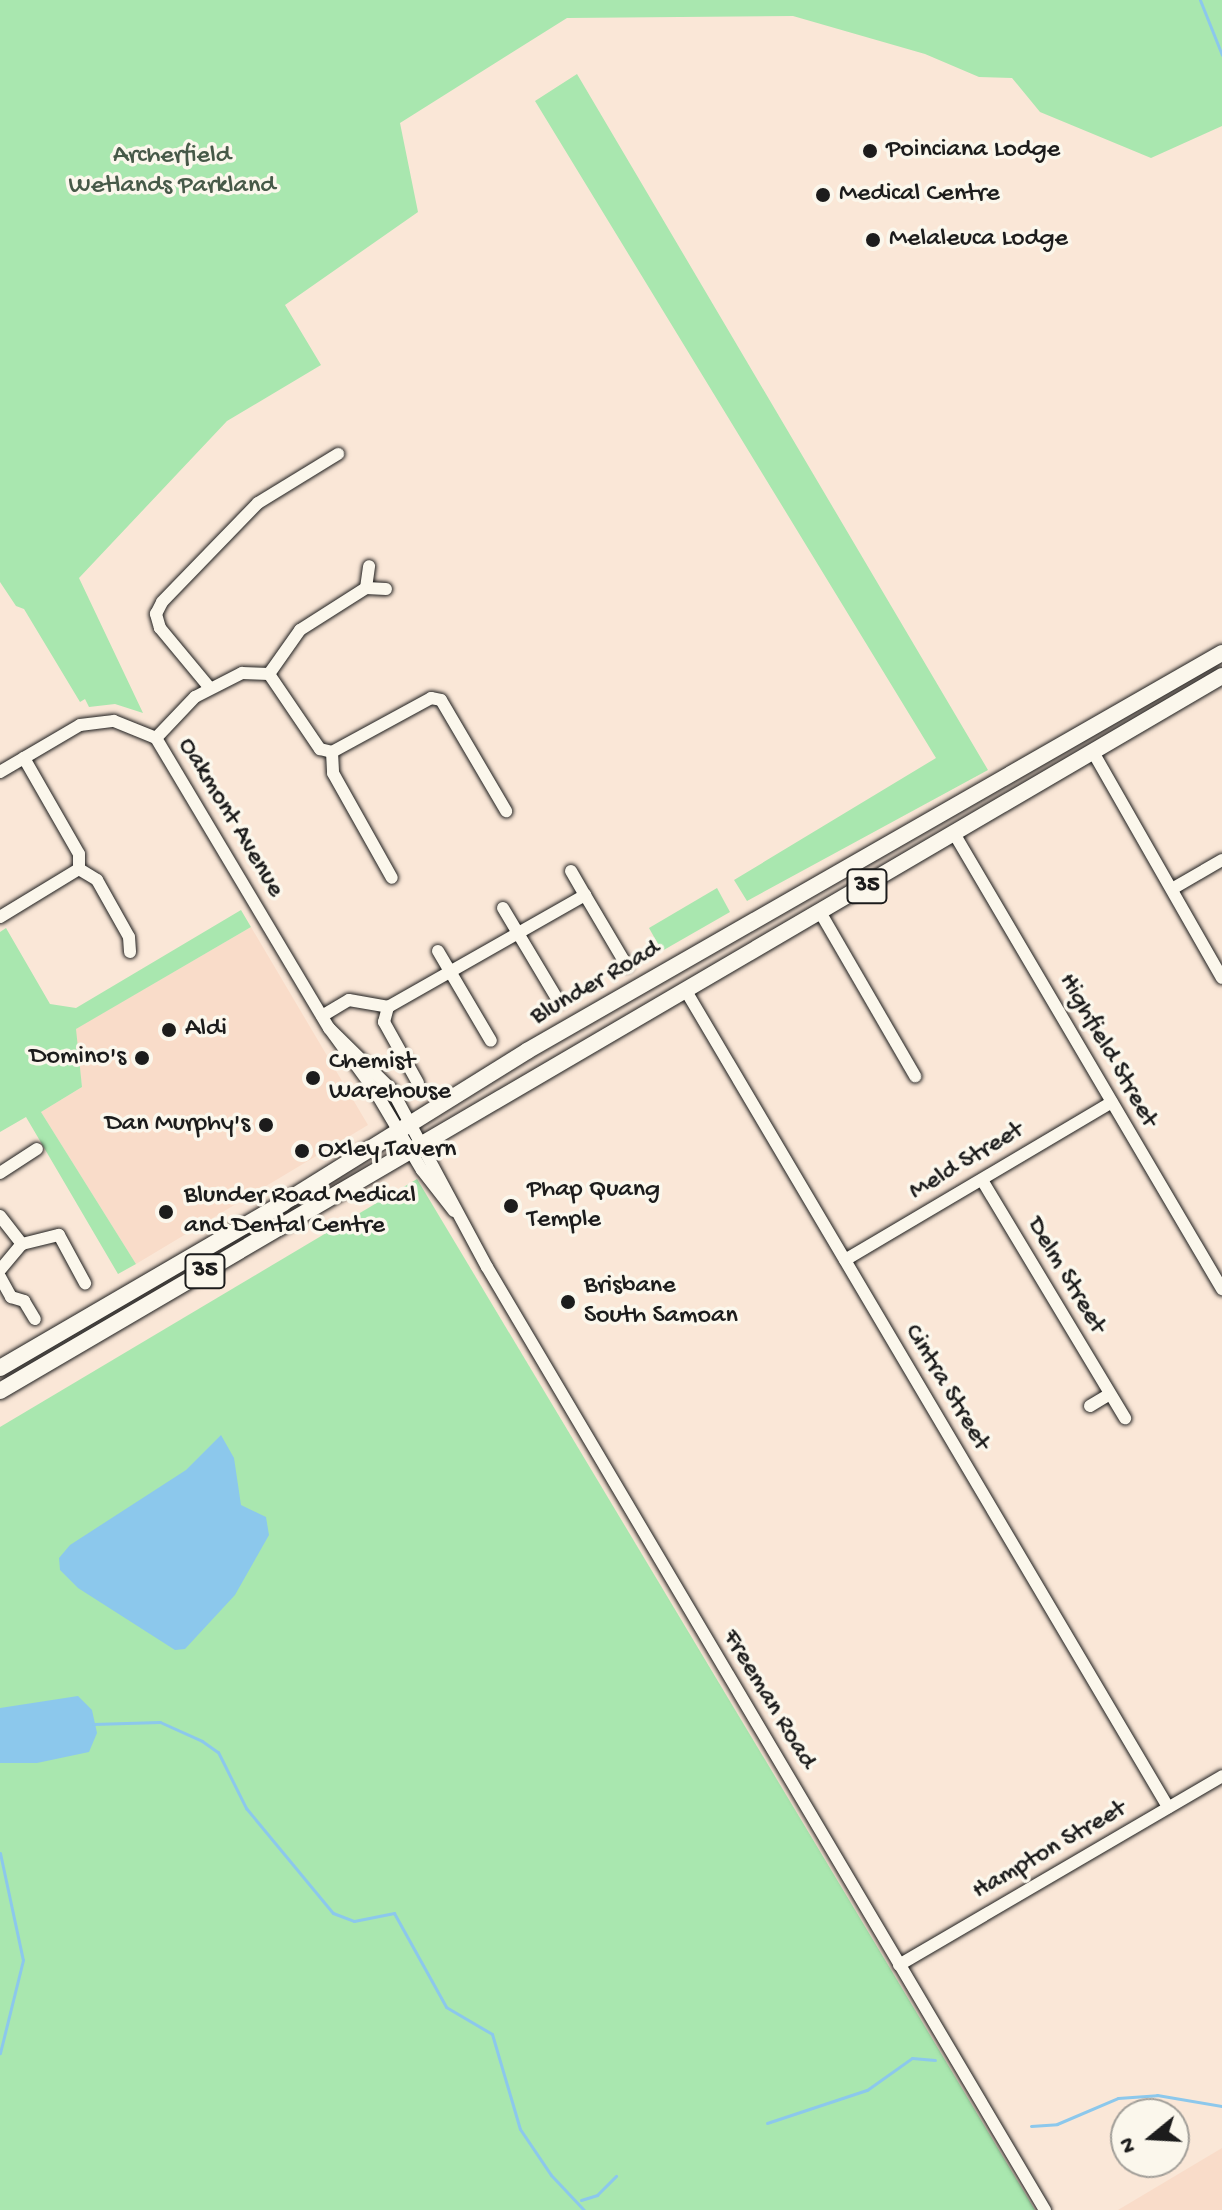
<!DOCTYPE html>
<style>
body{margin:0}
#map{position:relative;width:1222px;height:2210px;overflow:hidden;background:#fae7d7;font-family:"Gochi Hand",sans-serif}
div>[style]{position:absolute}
.built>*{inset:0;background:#f9dcc9}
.green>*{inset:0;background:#a9e7af}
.water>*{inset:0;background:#8cc8ec}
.stream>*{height:3px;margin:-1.5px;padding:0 1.5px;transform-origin:1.5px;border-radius:1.5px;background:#8cc8ec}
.roads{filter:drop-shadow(0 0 2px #1c1c1c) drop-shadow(0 0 2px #1c1c1c)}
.minor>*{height:12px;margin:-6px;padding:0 6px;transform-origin:6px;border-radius:6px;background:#fbf7ec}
.major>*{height:16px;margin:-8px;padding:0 8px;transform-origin:8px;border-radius:8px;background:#fbf7ec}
.dots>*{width:22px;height:22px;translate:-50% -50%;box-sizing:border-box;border:4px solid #fbf7ec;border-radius:50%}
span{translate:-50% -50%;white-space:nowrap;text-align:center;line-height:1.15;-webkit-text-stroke:7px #fbf7ec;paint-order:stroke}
.shield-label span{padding:2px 6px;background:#fbf7ec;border:2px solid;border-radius:6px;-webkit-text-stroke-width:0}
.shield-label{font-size:24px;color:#1c1c1c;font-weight:700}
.poi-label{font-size:26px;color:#1c1c1c}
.left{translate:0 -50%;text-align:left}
.right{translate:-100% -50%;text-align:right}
.park-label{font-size:26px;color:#465948}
.street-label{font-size:26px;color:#1c1c1c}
.north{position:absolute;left:1110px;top:2098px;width:80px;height:80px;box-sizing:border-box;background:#fbf7ec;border:2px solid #a29f99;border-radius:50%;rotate:252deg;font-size:22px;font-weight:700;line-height:32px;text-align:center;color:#1c1c1c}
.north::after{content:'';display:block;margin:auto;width:28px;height:36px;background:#1c1c1c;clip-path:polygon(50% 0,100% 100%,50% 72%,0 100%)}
</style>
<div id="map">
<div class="built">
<i style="clip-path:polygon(251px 927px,368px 1125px,136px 1264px,41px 1112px,82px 1087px,75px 1029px)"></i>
<i style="clip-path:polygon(1222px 2148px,1222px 2210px,1118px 2210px)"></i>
</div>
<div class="green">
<i style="clip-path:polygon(0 0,1222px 0,1222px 126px,1151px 158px,1040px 112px,1012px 78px,979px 77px,925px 54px,793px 16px,567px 18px,400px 123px,418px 212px,285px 305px,321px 365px,227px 421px,79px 578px,143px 713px,115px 704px,89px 707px,85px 699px,80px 702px,24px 609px,16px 606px,0 582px)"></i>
<i style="clip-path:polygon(577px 74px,988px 770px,747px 901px,734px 880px,936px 758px,535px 101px)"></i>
<i style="clip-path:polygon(717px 888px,730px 912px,662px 951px,649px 928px)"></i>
<i style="clip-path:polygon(241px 910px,251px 927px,76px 1029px,82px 1087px,41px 1112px,136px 1264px,118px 1274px,26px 1117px,0 1132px,0 932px,6px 928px,50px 1004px,76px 1008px)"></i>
<i style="clip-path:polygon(417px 1179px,1035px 2210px,0 2210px,0 1427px)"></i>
</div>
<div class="water">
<i style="clip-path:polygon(221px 1435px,234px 1458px,241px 1505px,266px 1517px,269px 1535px,235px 1595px,185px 1649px,175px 1650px,78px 1588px,60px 1570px,59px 1558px,70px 1545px,186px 1470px)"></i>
<i style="clip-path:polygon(78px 1696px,92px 1710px,97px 1733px,89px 1752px,37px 1763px,0 1763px,0 1708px)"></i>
</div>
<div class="stream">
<i style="left:1200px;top:0;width:59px;rotate:68.2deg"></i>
<i style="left:93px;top:1724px;width:67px;rotate:-1.7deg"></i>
<i style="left:160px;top:1722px;width:46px;rotate:24.3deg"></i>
<i style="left:202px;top:1741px;width:19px;rotate:35deg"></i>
<i style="left:218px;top:1752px;width:63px;rotate:63.4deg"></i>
<i style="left:246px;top:1808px;width:136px;rotate:50.4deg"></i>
<i style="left:333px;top:1913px;width:22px;rotate:21deg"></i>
<i style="left:354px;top:1921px;width:41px;rotate:-11.3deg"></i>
<i style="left:394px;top:1913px;width:107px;rotate:61deg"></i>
<i style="left:446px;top:2007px;width:53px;rotate:30.4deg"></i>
<i style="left:492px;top:2034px;width:99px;rotate:73.6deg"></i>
<i style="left:520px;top:2129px;width:55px;rotate:56deg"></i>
<i style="left:551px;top:2175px;width:48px;rotate:46.7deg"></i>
<i style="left:0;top:1853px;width:109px;rotate:77.9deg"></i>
<i style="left:23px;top:1960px;width:96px;rotate:103.9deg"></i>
<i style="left:767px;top:2123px;width:105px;rotate:-18.3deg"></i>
<i style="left:867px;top:2090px;width:55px;rotate:-35.4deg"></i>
<i style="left:912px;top:2058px;width:23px;rotate:5deg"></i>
<i style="left:1031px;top:2126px;width:26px;rotate:-4deg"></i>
<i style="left:1057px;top:2124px;width:66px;rotate:-23.1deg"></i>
<i style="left:1118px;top:2098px;width:39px;rotate:-4deg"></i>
<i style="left:1157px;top:2095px;width:66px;rotate:9.6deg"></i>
<i style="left:581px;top:2200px;width:17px;rotate:-17deg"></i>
<i style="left:597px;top:2195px;width:27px;rotate:-45deg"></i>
</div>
<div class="roads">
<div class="minor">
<i style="left:366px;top:588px;width:20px;rotate:3deg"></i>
<i style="left:269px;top:674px;width:54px;rotate:-54.8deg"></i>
<i style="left:300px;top:630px;width:78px;rotate:-32.5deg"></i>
<i style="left:366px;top:588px;width:22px;rotate:-82deg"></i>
<i style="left:209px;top:687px;width:77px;rotate:-129.7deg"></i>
<i style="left:160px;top:628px;width:15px;rotate:-106deg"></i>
<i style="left:156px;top:614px;width:13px;rotate:-63deg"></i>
<i style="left:162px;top:602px;width:138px;rotate:-45.9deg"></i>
<i style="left:258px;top:503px;width:94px;rotate:-31.5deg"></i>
<i style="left:156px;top:738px;width:57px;rotate:-46.4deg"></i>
<i style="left:195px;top:697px;width:53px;rotate:-27.1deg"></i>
<i style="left:242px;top:673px;width:27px;rotate:2deg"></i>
<i style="left:269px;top:674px;width:91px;rotate:55.8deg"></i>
<i style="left:320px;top:749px;width:12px;rotate:14deg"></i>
<i style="left:332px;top:752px;width:113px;rotate:-28.6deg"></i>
<i style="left:431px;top:698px;width:10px;rotate:11deg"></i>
<i style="left:441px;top:700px;width:129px;rotate:59.6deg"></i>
<i style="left:332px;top:752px;width:21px;rotate:87deg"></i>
<i style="left:333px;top:773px;width:120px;rotate:60.7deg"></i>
<i style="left:1093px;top:752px;width:260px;rotate:60.3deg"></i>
<i style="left:0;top:772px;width:93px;rotate:-30.4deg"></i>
<i style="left:80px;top:725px;width:34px;rotate:-7deg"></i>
<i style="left:114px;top:721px;width:45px;rotate:22deg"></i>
<i style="left:156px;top:738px;width:338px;rotate:59.2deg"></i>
<i style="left:329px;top:1028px;width:78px;rotate:53.9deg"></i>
<i style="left:375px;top:1091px;width:92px;rotate:59.3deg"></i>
<i style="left:422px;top:1170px;width:52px;rotate:52deg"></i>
<i style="left:955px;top:835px;width:527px;rotate:59.54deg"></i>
<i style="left:79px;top:869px;width:21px;rotate:31deg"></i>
<i style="left:97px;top:880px;width:65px;rotate:60.7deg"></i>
<i style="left:129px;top:937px;width:15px;rotate:86deg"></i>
<i style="left:571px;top:871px;width:28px;rotate:60deg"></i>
<i style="left:1172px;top:889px;width:58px;rotate:-30.1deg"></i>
<i style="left:503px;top:908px;width:109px;rotate:59.2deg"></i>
<i style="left:820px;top:912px;width:190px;rotate:59.9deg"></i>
<i style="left:0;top:917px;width:92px;rotate:-31.3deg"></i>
<i style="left:79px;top:869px;width:15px;rotate:-90deg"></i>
<i style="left:79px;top:854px;width:111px;rotate:-119.8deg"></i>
<i style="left:438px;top:951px;width:104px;rotate:59.5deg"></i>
<i style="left:686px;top:991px;width:948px;rotate:59.43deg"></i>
<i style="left:322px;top:1016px;width:31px;rotate:-31deg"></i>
<i style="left:349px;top:1000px;width:40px;rotate:10deg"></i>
<i style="left:329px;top:1028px;width:88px;rotate:44.5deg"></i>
<i style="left:392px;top:1090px;width:201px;rotate:61.8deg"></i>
<i style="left:487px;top:1267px;width:1096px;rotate:59.39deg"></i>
<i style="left:418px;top:1083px;width:70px;rotate:-119.1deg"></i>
<i style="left:384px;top:1022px;width:16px;rotate:-75deg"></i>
<i style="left:388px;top:1007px;width:227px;rotate:-29.6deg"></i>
<i style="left:585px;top:895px;width:82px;rotate:59.4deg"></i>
<i style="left:0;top:1173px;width:44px;rotate:-33deg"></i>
<i style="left:982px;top:1180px;width:278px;rotate:59deg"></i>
<i style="left:0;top:1216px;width:36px;rotate:52deg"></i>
<i style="left:845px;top:1260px;width:310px;rotate:-30.6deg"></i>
<i style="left:0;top:1270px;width:34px;rotate:-50deg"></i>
<i style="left:22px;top:1244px;width:38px;rotate:-14deg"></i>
<i style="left:59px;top:1235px;width:55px;rotate:61.6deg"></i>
<i style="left:0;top:1277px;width:23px;rotate:61deg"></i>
<i style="left:11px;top:1297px;width:14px;rotate:17deg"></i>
<i style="left:24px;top:1301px;width:21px;rotate:59deg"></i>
<i style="left:1090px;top:1406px;width:23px;rotate:-31deg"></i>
<i style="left:899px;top:1965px;width:374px;rotate:-30.3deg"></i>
</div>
<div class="major">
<i style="left:0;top:1368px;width:328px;rotate:-30.2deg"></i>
<i style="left:283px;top:1203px;width:287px;rotate:-31.9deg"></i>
<i style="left:527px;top:1051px;width:801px;rotate:-29.8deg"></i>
<i style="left:0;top:1391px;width:1416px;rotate:-30.33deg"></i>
</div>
</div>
<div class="dots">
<i style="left:870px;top:151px;background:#1c1c1c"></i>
<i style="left:823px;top:195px;background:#1c1c1c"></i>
<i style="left:873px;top:240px;background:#1c1c1c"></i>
<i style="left:169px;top:1030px;background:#1c1c1c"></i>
<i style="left:142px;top:1058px;background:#1c1c1c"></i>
<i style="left:313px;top:1078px;background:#1c1c1c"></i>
<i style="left:266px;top:1125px;background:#1c1c1c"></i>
<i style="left:302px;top:1151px;background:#1c1c1c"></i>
<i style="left:511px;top:1206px;background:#1c1c1c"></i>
<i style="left:166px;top:1212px;background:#1c1c1c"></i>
<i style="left:568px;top:1302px;background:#1c1c1c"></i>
</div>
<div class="shield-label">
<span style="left:867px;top:886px">35</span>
<span style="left:205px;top:1271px">35</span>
</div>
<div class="poi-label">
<span class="left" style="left:886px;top:151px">Poinciana Lodge</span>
<span class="left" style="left:839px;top:195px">Medical Centre</span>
<span class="left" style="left:889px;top:240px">Melaleuca Lodge</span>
<span class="left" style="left:185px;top:1030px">Aldi</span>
<span class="right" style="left:126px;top:1058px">Domino's</span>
<span class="left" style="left:329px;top:1078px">Chemist<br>Warehouse</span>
<span class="right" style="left:250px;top:1125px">Dan Murphy's</span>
<span class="left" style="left:318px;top:1151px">Oxley Tavern</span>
<span class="left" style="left:527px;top:1206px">Phap Quang<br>Temple</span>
<span class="left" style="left:184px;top:1212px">Blunder Road Medical<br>and Dental Centre</span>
<span class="left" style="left:584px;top:1302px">Brisbane<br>South Samoan</span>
</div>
<div class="park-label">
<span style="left:172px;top:172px">Archerfield<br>Wetlands Parkland</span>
</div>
<div class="street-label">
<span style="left:230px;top:818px;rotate:59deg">Oakmont Avenue</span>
<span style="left:596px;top:984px;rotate:-30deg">Blunder Road</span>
<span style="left:1107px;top:1051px;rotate:60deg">Highfield Street</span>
<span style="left:967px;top:1162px;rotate:-31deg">Meld Street</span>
<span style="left:1065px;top:1276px;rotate:59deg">Delm Street</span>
<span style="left:946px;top:1388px;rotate:59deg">Cintra Street</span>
<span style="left:768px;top:1700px;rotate:59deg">Freeman Road</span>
<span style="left:1050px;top:1851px;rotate:-30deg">Hampton Street</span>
</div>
<div class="north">N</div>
</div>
